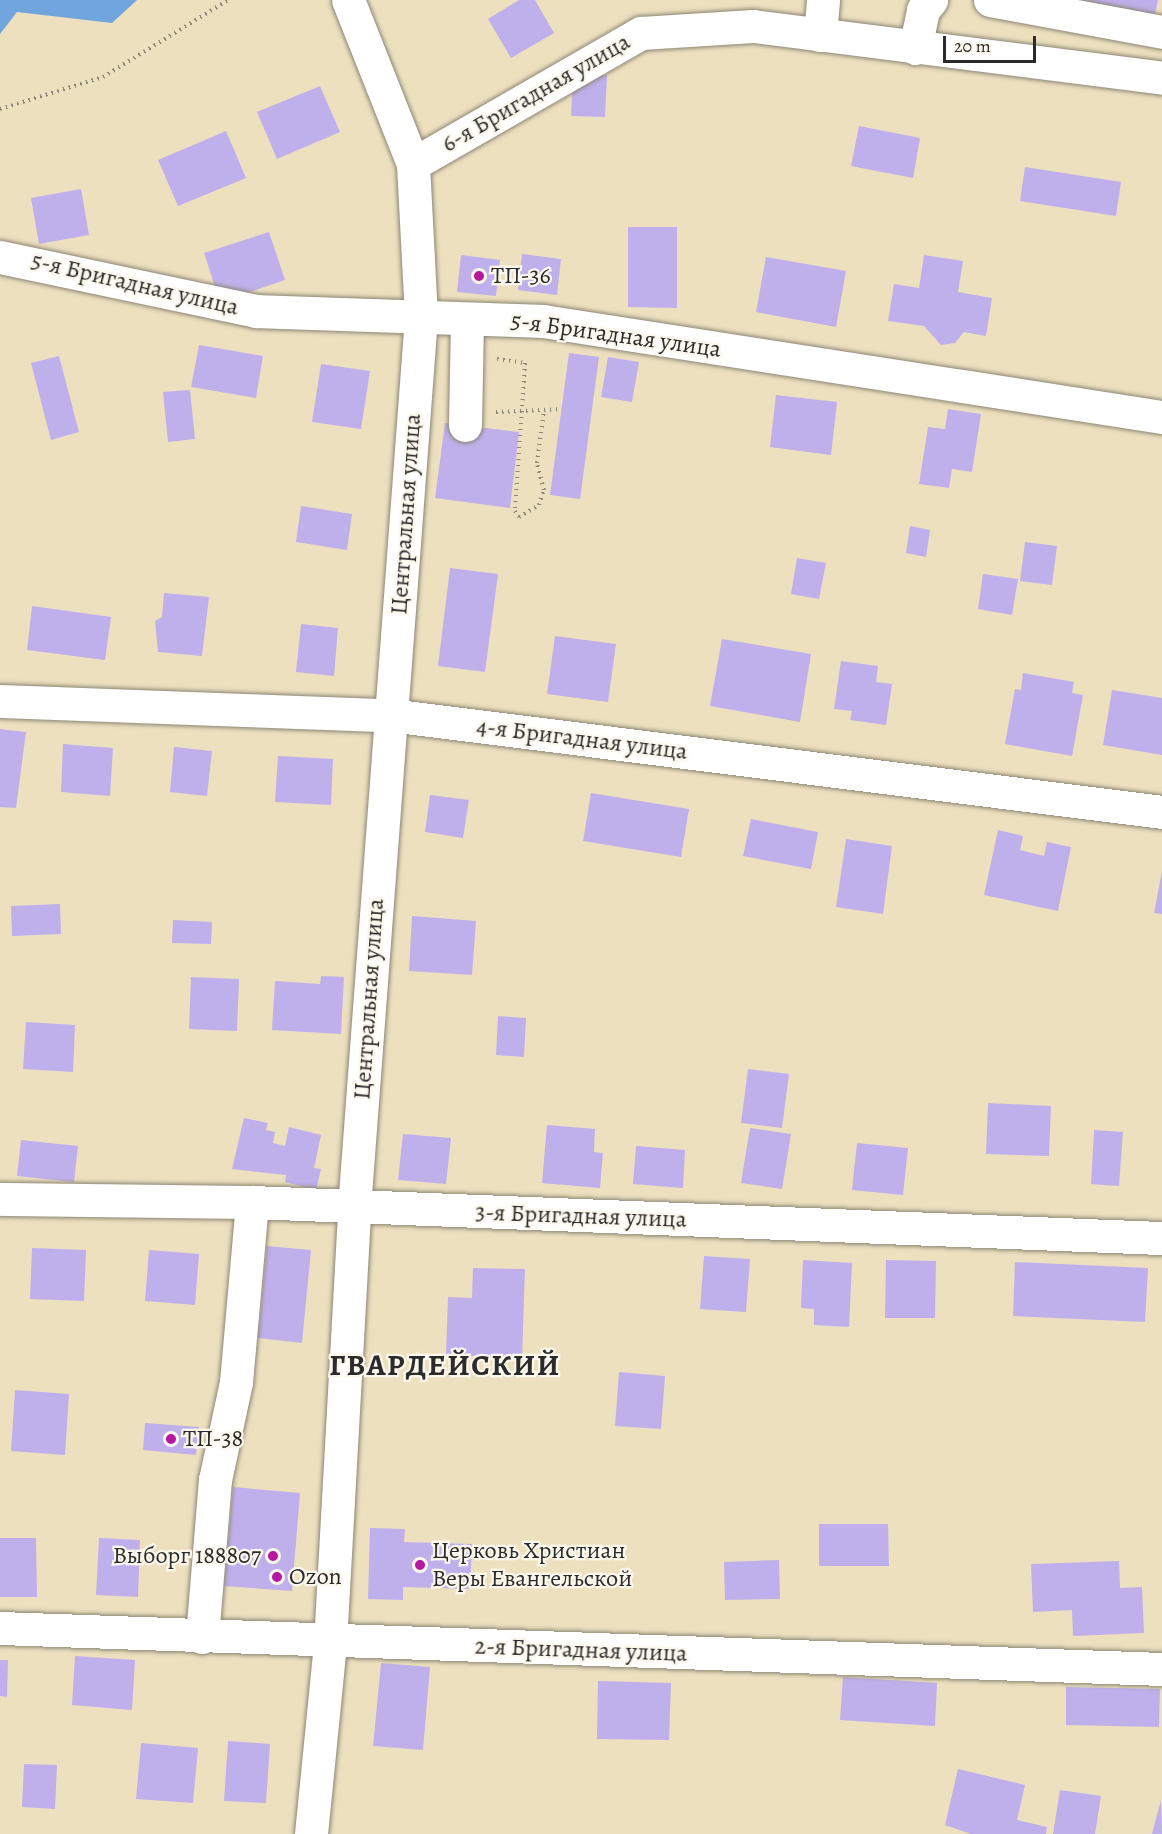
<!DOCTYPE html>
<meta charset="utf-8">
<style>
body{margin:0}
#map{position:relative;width:1162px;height:1834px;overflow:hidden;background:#ede0bf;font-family:Alegreya,serif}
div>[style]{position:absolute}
.water>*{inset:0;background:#71a5dd}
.building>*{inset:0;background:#bfb0ec}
.path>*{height:4px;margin-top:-2px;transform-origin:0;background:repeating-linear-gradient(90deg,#8c8675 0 1.5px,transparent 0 6px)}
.roads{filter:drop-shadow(0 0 2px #8c8675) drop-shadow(0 0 2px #8c8675)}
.minor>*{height:33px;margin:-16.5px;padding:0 16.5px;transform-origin:16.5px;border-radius:16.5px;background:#fff}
.dots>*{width:16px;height:16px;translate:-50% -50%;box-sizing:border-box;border:3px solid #fbf7ec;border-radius:50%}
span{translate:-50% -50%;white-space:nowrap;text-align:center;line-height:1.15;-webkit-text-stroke:4.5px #fbf7ec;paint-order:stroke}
.street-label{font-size:24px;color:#2b2b2b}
.poi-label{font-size:24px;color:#2b2b2b}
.left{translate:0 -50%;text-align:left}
.right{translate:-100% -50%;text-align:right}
.district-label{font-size:30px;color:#2b2b2b;font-weight:700;letter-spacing:1.5px}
.scale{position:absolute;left:943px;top:36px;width:93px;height:27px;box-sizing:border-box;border:3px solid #2b2b2b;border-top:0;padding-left:8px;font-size:18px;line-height:21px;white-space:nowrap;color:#2b2b2b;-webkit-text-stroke:4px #fbf7ec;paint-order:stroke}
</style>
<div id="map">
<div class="water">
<i style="clip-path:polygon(0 0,137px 0,112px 23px,17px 12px,0 34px)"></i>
</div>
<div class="building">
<i style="clip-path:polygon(519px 0,535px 0,554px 33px,511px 58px,488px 19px)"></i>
<i style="clip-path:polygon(1062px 0,1158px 0,1154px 19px)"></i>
<i style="clip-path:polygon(573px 74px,607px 75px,605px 117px,571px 116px)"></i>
<i style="clip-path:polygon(320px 86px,340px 132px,277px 159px,257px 112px)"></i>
<i style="clip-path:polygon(859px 126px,920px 138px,913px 178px,851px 166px)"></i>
<i style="clip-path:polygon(226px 131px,246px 178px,178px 206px,158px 160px)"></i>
<i style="clip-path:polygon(1025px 167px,1121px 182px,1116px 216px,1020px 201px)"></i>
<i style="clip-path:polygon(81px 189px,89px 235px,39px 244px,31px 198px)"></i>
<i style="clip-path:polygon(628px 227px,677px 227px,677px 308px,628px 307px)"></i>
<i style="clip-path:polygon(269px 232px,285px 280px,220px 302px,204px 253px)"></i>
<i style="clip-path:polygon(522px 254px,561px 259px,557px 295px,518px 290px)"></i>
<i style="clip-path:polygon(461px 255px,500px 260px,496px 296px,457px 292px)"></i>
<i style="clip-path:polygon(924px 255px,963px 261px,958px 292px,992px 298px,986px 336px,964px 332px,955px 343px,941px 345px,924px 326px,888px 321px,894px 284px,919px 288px)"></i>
<i style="clip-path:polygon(766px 257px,846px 271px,836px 327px,756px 312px)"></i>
<i style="clip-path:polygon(199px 345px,263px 356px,256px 398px,191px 387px)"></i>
<i style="clip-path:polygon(569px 353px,599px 357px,580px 499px,550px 495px)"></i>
<i style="clip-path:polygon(59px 356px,79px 432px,51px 440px,31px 363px)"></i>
<i style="clip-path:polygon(608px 357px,639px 362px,632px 402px,601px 397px)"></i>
<i style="clip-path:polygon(321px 364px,370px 371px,361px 429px,312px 422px)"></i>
<i style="clip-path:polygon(190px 390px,195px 439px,168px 442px,163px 392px)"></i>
<i style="clip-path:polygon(776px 395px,837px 402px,831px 455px,770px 447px)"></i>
<i style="clip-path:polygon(948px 409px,981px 414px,972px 472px,952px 469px,949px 488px,919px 484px,928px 427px,945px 429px)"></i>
<i style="clip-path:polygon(445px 423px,519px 432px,510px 508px,435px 498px)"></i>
<i style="clip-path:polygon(301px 506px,352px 514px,347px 550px,296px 542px)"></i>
<i style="clip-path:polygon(910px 526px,930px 530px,926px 557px,906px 553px)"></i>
<i style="clip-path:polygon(1025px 542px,1057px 546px,1052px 585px,1020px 581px)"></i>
<i style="clip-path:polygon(797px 558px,826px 563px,819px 599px,791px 594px)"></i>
<i style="clip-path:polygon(450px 568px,498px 574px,485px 672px,438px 666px)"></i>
<i style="clip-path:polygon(983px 574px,1018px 579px,1012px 615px,978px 609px)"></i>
<i style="clip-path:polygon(164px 593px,209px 597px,202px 656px,158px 652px,155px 621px,162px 617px)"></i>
<i style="clip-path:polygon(32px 606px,111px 617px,105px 660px,27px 650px)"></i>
<i style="clip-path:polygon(301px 624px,338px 628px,334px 676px,296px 672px)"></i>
<i style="clip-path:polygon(555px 636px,616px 644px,608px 702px,547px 694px)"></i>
<i style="clip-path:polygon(722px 639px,811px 654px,800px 722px,710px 706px)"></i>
<i style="clip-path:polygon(841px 661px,878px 666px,876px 682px,892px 684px,886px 725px,850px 720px,852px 711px,834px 709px)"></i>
<i style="clip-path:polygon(1023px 673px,1074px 682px,1072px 693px,1083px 695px,1072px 756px,1005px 744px,1015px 689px,1021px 690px)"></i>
<i style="clip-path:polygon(1112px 690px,1162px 698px,1162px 755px,1103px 745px)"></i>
<i style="clip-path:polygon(0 729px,26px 732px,16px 808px,0 807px)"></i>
<i style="clip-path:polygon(63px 744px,113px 748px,110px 796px,61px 792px)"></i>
<i style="clip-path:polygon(174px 747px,212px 751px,207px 796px,170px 792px)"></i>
<i style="clip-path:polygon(278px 756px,333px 759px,331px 805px,275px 802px)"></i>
<i style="clip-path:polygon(591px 793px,689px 809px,681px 857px,583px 841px)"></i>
<i style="clip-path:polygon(430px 795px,469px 800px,463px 838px,425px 832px)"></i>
<i style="clip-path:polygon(751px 819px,818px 832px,811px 869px,743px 856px)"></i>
<i style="clip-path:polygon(998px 830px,1023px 836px,1020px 850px,1044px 856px,1047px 842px,1071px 847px,1058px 911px,984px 895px)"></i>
<i style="clip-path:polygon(846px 839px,892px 846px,883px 914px,836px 907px)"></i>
<i style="clip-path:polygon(1162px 871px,1162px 914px,1154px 913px)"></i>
<i style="clip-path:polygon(60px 904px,61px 934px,12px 936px,11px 906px)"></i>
<i style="clip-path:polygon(412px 916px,476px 921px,472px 975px,409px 971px)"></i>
<i style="clip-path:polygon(173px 920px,212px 922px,211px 944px,172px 943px)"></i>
<i style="clip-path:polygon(321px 976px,344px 977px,341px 1034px,272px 1030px,275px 981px,320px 984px)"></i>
<i style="clip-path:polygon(191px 977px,239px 979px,237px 1031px,189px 1029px)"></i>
<i style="clip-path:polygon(498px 1016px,526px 1018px,524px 1057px,496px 1055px)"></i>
<i style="clip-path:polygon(26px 1022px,75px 1025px,73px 1072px,23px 1069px)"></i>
<i style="clip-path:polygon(748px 1069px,789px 1074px,782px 1128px,741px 1123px)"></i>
<i style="clip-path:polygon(988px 1103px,1051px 1106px,1049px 1156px,986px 1154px)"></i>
<i style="clip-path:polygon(244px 1118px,268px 1123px,266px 1130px,275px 1132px,273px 1143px,285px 1146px,289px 1127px,321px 1135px,314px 1168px,321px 1169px,316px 1190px,285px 1182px,286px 1175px,232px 1169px)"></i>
<i style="clip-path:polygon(547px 1125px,595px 1129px,594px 1152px,603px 1153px,600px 1188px,542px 1183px)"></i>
<i style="clip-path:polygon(750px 1128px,791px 1134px,782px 1189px,741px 1183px)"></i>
<i style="clip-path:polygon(1094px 1130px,1123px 1132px,1119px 1186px,1091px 1184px)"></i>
<i style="clip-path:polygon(403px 1134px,451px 1138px,446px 1184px,398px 1180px)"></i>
<i style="clip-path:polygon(21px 1140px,78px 1146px,74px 1182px,17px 1176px)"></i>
<i style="clip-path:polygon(857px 1143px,908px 1148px,903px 1195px,852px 1190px)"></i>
<i style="clip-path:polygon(636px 1146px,685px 1150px,683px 1188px,633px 1184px)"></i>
<i style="clip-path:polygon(267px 1246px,311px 1250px,302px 1343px,258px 1338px)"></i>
<i style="clip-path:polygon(32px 1248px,86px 1250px,84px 1301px,30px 1299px)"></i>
<i style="clip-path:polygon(149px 1250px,199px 1254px,195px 1305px,145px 1301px)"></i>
<i style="clip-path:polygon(704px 1256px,750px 1259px,746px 1312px,700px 1309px)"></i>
<i style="clip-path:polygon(803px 1260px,852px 1263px,849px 1327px,814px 1325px,814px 1309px,801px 1308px)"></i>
<i style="clip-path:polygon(886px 1260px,936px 1261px,935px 1318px,885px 1318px)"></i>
<i style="clip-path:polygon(1015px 1262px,1148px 1268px,1145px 1322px,1013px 1316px)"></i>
<i style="clip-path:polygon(473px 1268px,525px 1269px,522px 1358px,446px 1355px,448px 1297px,472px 1298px)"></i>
<i style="clip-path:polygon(619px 1372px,665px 1376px,661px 1429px,615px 1426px)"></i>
<i style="clip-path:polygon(15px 1390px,69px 1394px,65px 1455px,11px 1451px)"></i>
<i style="clip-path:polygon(145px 1423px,199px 1427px,196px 1455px,143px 1450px)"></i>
<i style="clip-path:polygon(233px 1487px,300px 1493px,292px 1591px,224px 1586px)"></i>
<i style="clip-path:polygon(819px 1524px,888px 1524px,889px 1566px,819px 1566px)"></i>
<i style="clip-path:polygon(370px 1528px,405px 1529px,404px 1542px,472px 1544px,470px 1589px,403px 1587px,403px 1600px,368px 1599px)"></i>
<i style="clip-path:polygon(0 1538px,36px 1538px,37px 1597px,0 1597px)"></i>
<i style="clip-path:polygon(99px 1538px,140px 1540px,138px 1597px,96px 1595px)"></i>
<i style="clip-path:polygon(779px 1560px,780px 1599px,725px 1600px,724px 1562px)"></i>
<i style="clip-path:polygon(1119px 1561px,1120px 1588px,1142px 1587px,1144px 1633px,1073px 1636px,1072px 1610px,1033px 1612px,1031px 1564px)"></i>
<i style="clip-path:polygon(75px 1656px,135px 1660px,132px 1710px,72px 1705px)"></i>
<i style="clip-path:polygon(0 1660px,8px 1660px,7px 1697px,0 1696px)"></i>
<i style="clip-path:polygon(381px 1663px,430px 1667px,423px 1750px,373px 1746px)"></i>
<i style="clip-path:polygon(843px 1677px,937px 1683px,935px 1726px,840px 1720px)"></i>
<i style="clip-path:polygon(598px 1681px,671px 1683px,669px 1740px,597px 1739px)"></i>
<i style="clip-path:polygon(1066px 1687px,1160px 1689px,1159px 1727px,1066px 1725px)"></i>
<i style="clip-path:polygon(228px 1741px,270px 1744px,266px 1803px,224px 1801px)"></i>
<i style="clip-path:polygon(141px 1743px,198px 1748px,193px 1803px,136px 1799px)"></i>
<i style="clip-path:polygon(24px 1764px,57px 1765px,55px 1809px,22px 1807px)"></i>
<i style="clip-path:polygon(958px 1769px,1025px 1785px,1017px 1820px,1047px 1827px,1046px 1834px,971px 1834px,945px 1825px)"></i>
<i style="clip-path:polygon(1060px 1790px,1101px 1796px,1095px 1834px,1053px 1834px)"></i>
<i style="clip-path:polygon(1161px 1800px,1162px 1834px,1152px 1834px)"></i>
</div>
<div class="path">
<i style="left:0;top:109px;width:108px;rotate:-17.3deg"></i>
<i style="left:103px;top:77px;width:147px;rotate:-31.6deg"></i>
<i style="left:497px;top:359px;width:28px;rotate:8deg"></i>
<i style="left:525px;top:363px;width:148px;rotate:93.9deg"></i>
<i style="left:515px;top:511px;width:7px;rotate:56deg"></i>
<i style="left:519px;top:517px;width:23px;rotate:-31deg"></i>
<i style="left:539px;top:505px;width:16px;rotate:-72deg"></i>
<i style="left:544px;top:490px;width:28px;rotate:-105deg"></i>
<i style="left:537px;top:463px;width:53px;rotate:-82.5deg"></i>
<i style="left:496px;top:412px;width:65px;rotate:-2.6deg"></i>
</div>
<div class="roads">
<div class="minor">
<i style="left:990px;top:0;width:175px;rotate:10.5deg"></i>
<i style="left:820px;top:35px;width:35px;rotate:-85deg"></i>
<i style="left:915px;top:48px;width:39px;rotate:-78deg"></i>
<i style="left:923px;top:10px;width:13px;rotate:-51deg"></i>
<i style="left:413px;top:164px;width:263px;rotate:-29.9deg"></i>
<i style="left:641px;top:33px;width:112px;rotate:-3.6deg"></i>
<i style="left:753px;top:26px;width:412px;rotate:7.2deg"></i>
<i style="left:0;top:257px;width:262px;rotate:11.9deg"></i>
<i style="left:256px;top:311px;width:287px;rotate:2deg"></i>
<i style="left:543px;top:321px;width:626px;rotate:8.82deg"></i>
<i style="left:465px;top:425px;width:106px;rotate:-88.9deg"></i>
<i style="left:0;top:701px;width:390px;rotate:2.1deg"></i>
<i style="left:390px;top:715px;width:778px;rotate:7.16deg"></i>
<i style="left:0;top:1199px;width:252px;rotate:0.7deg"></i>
<i style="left:252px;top:1202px;width:911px;rotate:2.27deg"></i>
<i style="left:0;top:1628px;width:1163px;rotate:2.02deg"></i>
<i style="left:202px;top:1637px;width:158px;rotate:-85.3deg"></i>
<i style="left:215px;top:1480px;width:100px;rotate:-77.9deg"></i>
<i style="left:236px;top:1382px;width:181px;rotate:-84.9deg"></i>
<i style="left:311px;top:1834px;width:192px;rotate:-84.3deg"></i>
<i style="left:330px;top:1643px;width:436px;rotate:-86.8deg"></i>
<i style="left:354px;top:1208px;width:894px;rotate:-85.7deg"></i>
<i style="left:421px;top:317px;width:153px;rotate:-93deg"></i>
<i style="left:413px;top:164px;width:176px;rotate:-111.6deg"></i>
</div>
</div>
<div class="dots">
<i style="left:479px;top:276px;background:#b5179e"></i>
<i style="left:171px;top:1439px;background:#b5179e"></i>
<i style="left:273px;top:1556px;background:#b5179e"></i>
<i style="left:420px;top:1565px;background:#b5179e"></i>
<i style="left:277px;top:1577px;background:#b5179e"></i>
</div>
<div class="street-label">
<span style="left:536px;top:93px;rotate:-30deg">6-я Бригадная улица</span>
<span style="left:135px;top:284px;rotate:13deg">5-я Бригадная улица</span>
<span style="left:616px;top:335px;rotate:8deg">5-я Бригадная улица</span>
<span style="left:406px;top:514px;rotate:-86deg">Центральная улица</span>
<span style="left:582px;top:739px;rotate:7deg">4-я Бригадная улица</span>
<span style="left:369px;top:999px;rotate:-86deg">Центральная улица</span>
<span style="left:581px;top:1216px;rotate:2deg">3-я Бригадная улица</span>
<span style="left:581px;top:1650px;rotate:2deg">2-я Бригадная улица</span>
</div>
<div class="poi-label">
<span class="left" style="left:491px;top:276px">ТП-36</span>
<span class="left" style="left:183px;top:1439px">ТП-38</span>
<span class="left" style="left:432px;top:1565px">Церковь Христиан<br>Веры Евангельской</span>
<span class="right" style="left:261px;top:1556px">Выборг 188807</span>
<span class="left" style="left:289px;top:1577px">Ozon</span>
</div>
<div class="district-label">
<span style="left:445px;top:1365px">ГВАРДЕЙСКИЙ</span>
</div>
<div class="scale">20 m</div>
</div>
